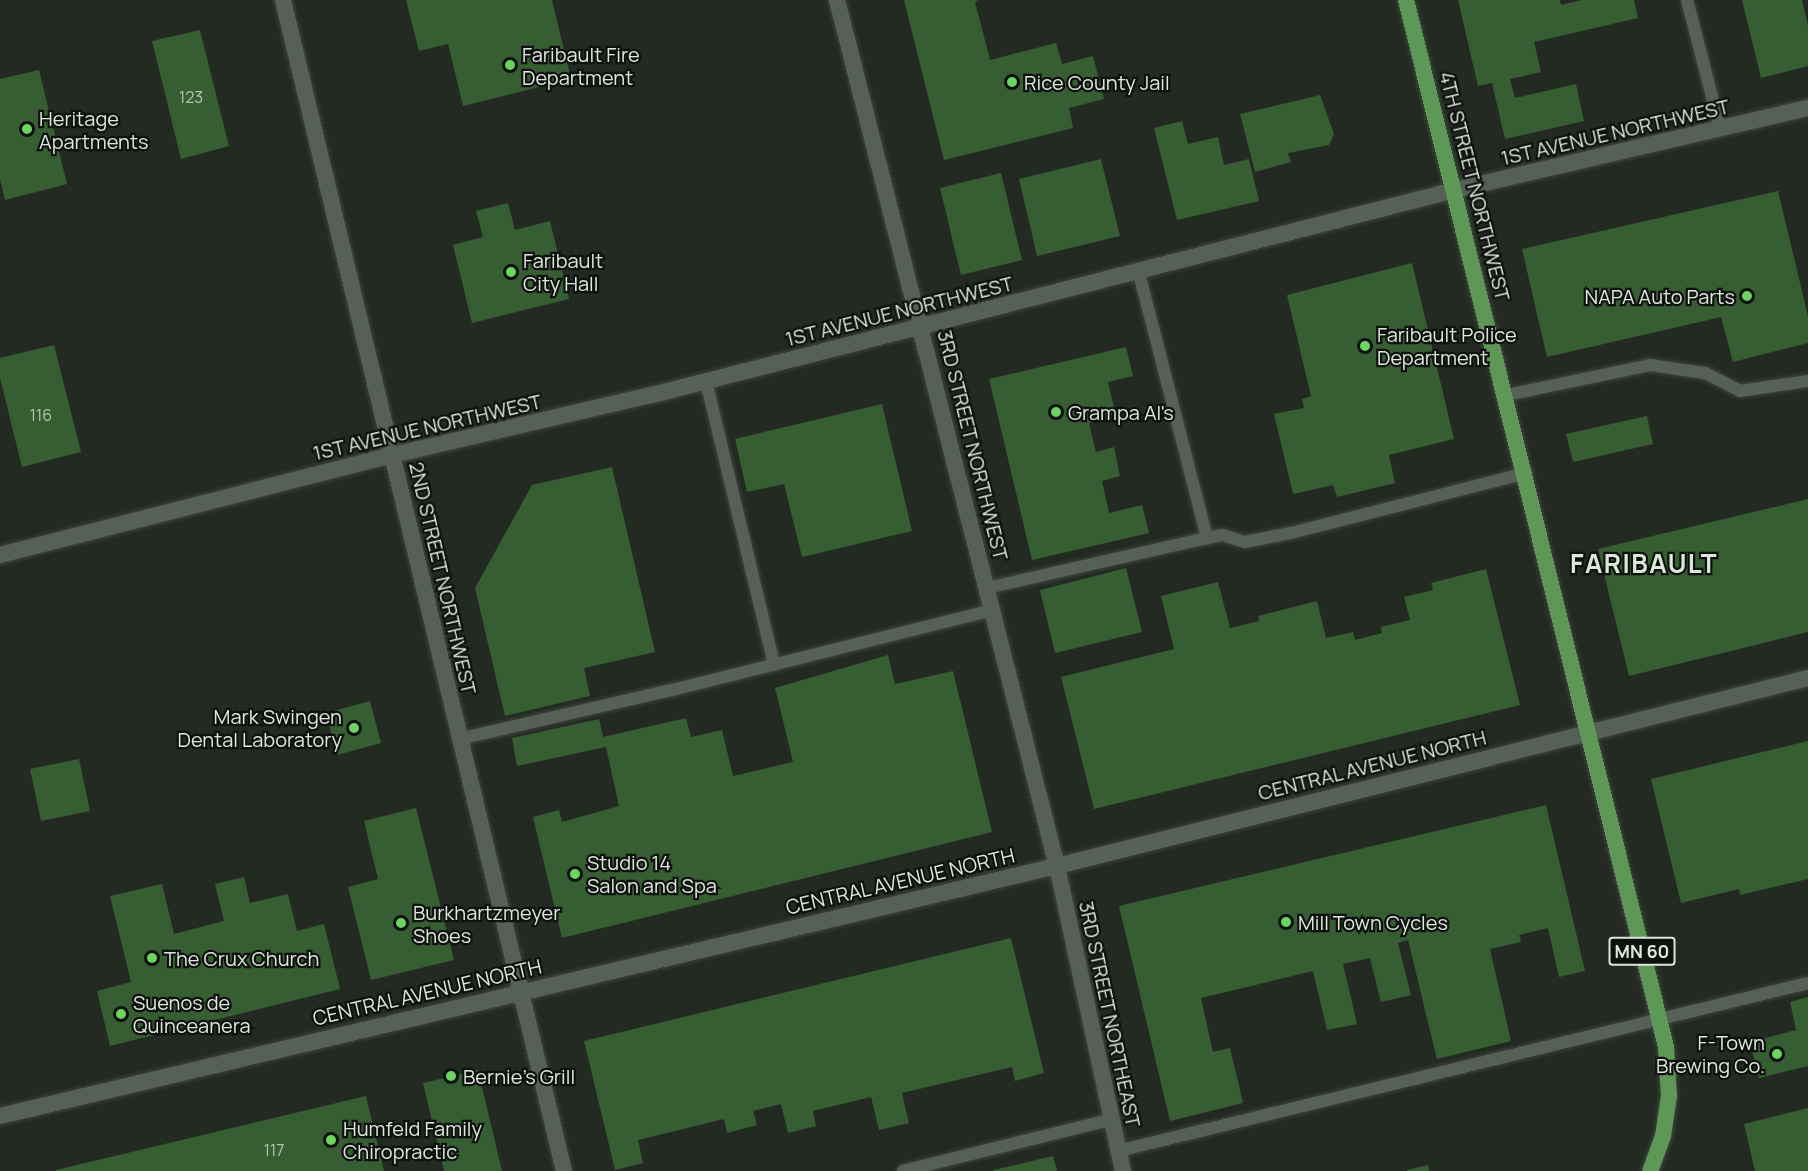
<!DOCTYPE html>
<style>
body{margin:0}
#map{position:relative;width:1808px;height:1171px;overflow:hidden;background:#232a22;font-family:Manrope,sans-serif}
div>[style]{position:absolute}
.building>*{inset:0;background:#375e33}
.roads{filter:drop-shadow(0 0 2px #3f453e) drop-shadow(0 0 2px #3f453e)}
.service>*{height:12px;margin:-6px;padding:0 6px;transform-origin:6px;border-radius:6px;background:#576056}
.minor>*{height:16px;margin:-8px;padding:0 8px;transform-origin:8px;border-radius:8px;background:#576056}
.tertiary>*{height:16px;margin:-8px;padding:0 8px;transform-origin:8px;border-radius:8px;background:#576056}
.primary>*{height:16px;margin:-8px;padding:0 8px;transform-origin:8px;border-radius:8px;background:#5e9857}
.dots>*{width:16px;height:16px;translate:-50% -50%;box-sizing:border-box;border:3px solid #0e120e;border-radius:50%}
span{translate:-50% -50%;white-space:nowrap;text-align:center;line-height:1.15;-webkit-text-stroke:4.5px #0e120e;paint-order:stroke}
.number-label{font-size:16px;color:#b6c3b4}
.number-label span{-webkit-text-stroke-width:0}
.shield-label span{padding:2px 4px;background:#0e120e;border:2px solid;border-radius:4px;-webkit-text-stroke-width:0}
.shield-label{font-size:18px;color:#e0e5df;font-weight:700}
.poi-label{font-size:20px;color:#e0e5df}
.left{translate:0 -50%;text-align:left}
.right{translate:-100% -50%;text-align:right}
.street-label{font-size:20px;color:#e0e5df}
.district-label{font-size:26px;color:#dce6da;font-weight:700;letter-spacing:1.5px}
</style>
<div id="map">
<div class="building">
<i style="clip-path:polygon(406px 0,552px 0,571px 79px,463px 106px,448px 44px,419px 51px)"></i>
<i style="clip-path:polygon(904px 0,979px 0,975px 2px,990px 60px,1056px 43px,1062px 64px,1093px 56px,1104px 99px,1069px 108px,1073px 128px,944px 160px)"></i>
<i style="clip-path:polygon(1458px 0,1560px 0,1561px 5px,1582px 0,1634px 0,1638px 18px,1534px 42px,1541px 72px,1510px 79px,1515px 98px,1576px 84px,1584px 121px,1505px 139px,1492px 83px,1478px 86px)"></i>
<i style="clip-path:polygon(1742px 0,1802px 0,1808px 26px,1808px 66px,1761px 78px)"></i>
<i style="clip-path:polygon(200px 30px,229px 146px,181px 159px,152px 41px)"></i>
<i style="clip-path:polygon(39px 70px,67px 184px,5px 200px,0 179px,0 79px)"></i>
<i style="clip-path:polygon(1320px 95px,1334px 134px,1329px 145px,1288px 153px,1291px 162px,1255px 172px,1240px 114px)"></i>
<i style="clip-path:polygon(1182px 121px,1188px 144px,1218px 137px,1224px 165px,1249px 159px,1259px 201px,1177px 220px,1154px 128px)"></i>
<i style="clip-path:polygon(1101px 159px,1120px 236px,1037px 256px,1019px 179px)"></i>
<i style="clip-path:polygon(1001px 173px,1022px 260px,961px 275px,940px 188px)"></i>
<i style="clip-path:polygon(1778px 191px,1808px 316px,1808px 343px,1733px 362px,1721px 317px,1547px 357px,1522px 249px)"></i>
<i style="clip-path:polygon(508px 203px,515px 230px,550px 221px,569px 299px,472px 323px,453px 245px,483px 237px,476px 211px)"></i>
<i style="clip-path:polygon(1412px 263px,1454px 439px,1389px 455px,1395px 483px,1337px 497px,1333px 485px,1293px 494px,1274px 414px,1304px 408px,1302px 399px,1311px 396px,1287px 295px)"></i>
<i style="clip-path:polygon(54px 345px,81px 452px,22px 467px,0 378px,0 358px)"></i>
<i style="clip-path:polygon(1126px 347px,1133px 376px,1108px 382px,1116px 416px,1089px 423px,1096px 452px,1114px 447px,1120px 476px,1102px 481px,1109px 513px,1142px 505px,1149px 533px,1032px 560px,989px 379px)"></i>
<i style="clip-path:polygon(882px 404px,912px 531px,802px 557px,784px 484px,747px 492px,735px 439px)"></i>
<i style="clip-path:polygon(1647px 416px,1653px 444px,1573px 462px,1566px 434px)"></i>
<i style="clip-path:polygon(612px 467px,655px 652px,584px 668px,590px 696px,505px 716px,475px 588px,532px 485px)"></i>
<i style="clip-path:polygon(1808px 499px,1808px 632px,1629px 676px,1598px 549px)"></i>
<i style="clip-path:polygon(1126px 568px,1142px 632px,1055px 653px,1040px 590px)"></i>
<i style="clip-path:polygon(1486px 569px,1520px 705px,1094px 809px,1061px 677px,1174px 649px,1161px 596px,1218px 582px,1230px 628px,1259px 621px,1258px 616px,1317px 601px,1326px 638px,1353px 632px,1355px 640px,1382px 633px,1381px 627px,1410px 620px,1404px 597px,1433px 590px,1431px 583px)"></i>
<i style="clip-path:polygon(888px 655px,895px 684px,953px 671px,992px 832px,562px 938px,533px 817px,559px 810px,562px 822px,619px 806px,606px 747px,517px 766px,512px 738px,599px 719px,603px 737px,686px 718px,691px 737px,722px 730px,733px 776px,793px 762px,775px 688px)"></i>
<i style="clip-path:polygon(370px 701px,381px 743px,337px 755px,326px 713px)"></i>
<i style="clip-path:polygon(1808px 741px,1808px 879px,1740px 895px,1739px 889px,1681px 903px,1651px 779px)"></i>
<i style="clip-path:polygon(79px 759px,90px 811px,41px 821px,30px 769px)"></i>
<i style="clip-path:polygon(1546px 805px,1585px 971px,1559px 977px,1548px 928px,1519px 935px,1521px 942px,1490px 949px,1511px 1041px,1437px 1059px,1408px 940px,1398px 943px,1411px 995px,1381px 1002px,1370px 958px,1343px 964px,1357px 1024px,1327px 1030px,1313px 971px,1201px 998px,1213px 1052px,1230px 1048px,1243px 1103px,1170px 1121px,1119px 906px)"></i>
<i style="clip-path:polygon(416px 808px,454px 960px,371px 980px,348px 887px,378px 879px,364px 821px)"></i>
<i style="clip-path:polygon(244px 877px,250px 903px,288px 894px,297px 931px,324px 924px,340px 989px,110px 1046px,97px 991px,131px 982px,110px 896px,162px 884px,174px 934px,224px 921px,215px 884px)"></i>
<i style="clip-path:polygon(1011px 938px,1044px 1073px,1015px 1081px,1012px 1067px,902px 1093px,909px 1123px,879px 1130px,871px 1097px,813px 1111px,816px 1126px,788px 1133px,781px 1104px,753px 1111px,757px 1125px,727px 1133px,724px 1119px,638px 1140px,643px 1163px,615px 1170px,584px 1041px)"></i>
<i style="clip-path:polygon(1808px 997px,1808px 1066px,1759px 1078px,1750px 1042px,1796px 1030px,1790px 1002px)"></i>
<i style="clip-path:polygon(478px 1070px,502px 1171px,444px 1171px,423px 1083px)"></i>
<i style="clip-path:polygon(366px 1096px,384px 1171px,56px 1171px,56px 1170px)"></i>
<i style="clip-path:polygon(1808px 1108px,1808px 1171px,1755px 1171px,1744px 1124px)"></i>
<i style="clip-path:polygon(1053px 1156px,1057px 1171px,994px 1171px,994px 1170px)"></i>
<i style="clip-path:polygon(1428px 1165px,1429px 1171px,1407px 1171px,1407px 1170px)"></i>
</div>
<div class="roads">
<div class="service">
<i style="left:1687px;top:0;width:132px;rotate:75.5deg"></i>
<i style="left:1139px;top:273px;width:274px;rotate:75.6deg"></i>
<i style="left:706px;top:381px;width:292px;rotate:76.5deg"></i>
<i style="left:1507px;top:395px;width:146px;rotate:-11.8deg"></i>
<i style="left:1650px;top:365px;width:56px;rotate:8.3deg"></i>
<i style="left:1705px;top:373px;width:39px;rotate:27deg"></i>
<i style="left:1740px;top:391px;width:69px;rotate:-8.4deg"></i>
<i style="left:987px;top:588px;width:226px;rotate:-12.8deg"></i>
<i style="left:1207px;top:538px;width:16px;rotate:-11deg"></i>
<i style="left:1223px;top:535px;width:23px;rotate:18deg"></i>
<i style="left:1245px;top:542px;width:47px;rotate:-11.1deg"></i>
<i style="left:1291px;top:533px;width:243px;rotate:-14.3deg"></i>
<i style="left:459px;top:739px;width:219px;rotate:-13deg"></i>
<i style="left:672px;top:690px;width:330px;rotate:-14deg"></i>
<i style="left:1118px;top:1151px;width:710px;rotate:-13.68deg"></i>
<i style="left:903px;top:1171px;width:212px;rotate:-13.9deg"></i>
</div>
<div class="minor">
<i style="left:283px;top:0;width:1204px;rotate:76.51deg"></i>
<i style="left:837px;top:0;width:894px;rotate:75.75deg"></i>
<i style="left:0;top:555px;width:406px;rotate:-14.3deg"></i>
<i style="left:393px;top:455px;width:270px;rotate:-13.1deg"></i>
<i style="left:656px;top:394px;width:825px;rotate:-14.32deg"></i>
<i style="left:1455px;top:190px;width:362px;rotate:-13.1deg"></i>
</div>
<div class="tertiary">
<i style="left:1057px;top:866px;width:312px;rotate:77.8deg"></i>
<i style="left:0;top:1116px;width:1086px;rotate:-13.31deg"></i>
<i style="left:1057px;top:866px;width:774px;rotate:-14.05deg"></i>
</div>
<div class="primary">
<i style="left:1406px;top:0;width:1079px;rotate:76.05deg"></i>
<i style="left:1666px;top:1047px;width:49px;rotate:86.5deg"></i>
<i style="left:1669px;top:1096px;width:40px;rotate:98.5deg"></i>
<i style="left:1663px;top:1136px;width:37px;rotate:110deg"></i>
</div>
</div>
<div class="dots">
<i style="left:510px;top:65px;background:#6dd361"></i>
<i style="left:1012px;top:82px;background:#6dd361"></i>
<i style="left:27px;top:129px;background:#6dd361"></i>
<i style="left:511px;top:272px;background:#6dd361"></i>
<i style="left:1747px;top:296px;background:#6dd361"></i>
<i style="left:1365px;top:346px;background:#6dd361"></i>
<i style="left:1056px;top:412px;background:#6dd361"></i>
<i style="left:354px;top:728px;background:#6dd361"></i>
<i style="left:575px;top:874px;background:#6dd361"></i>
<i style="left:1286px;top:922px;background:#6dd361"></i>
<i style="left:401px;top:923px;background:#6dd361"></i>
<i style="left:152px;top:958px;background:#6dd361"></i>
<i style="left:121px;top:1014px;background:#6dd361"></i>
<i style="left:1777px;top:1054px;background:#6dd361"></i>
<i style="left:451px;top:1076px;background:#6dd361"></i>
<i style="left:331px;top:1140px;background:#6dd361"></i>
</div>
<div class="number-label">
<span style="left:191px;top:97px">123</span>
<span style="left:41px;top:415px">116</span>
<span style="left:274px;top:1150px">117</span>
</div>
<div class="shield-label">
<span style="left:1642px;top:951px">MN 60</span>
</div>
<div class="poi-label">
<span class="left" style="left:522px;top:66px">Faribault Fire<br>Department</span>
<span class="left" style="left:1024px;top:82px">Rice County Jail</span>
<span class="left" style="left:39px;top:130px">Heritage<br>Apartments</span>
<span class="left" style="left:523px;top:272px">Faribault<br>City Hall</span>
<span class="right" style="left:1735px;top:296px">NAPA Auto Parts</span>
<span class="left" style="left:1377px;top:346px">Faribault Police<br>Department</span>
<span class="left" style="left:1068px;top:412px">Grampa Al's</span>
<span class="right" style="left:342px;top:728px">Mark Swingen<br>Dental Laboratory</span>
<span class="left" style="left:587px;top:874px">Studio 14<br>Salon and Spa</span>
<span class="left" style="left:413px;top:924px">Burkhartzmeyer<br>Shoes</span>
<span class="left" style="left:1298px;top:922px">Mill Town Cycles</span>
<span class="left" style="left:164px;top:958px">The Crux Church</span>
<span class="left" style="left:133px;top:1014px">Suenos de<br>Quinceanera</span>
<span class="right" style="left:1765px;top:1054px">F-Town<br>Brewing Co.</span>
<span class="left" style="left:463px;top:1076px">Bernie's Grill</span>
<span class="left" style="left:343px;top:1140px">Humfeld Family<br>Chiropractic</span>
</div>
<div class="street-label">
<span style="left:1615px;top:132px;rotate:-13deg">1ST AVENUE NORTHWEST</span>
<span style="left:1475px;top:186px;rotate:76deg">4TH STREET NORTHWEST</span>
<span style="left:899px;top:311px;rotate:-14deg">1ST AVENUE NORTHWEST</span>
<span style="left:427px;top:427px;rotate:-13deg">1ST AVENUE NORTHWEST</span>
<span style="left:973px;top:445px;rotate:76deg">3RD STREET NORTHWEST</span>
<span style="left:443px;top:578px;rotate:77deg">2ND STREET NORTHWEST</span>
<span style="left:1372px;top:765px;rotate:-14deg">CENTRAL AVENUE NORTH</span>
<span style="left:900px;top:881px;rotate:-13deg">CENTRAL AVENUE NORTH</span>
<span style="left:427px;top:992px;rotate:-13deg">CENTRAL AVENUE NORTH</span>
<span style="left:1110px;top:1014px;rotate:78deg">3RD STREET NORTHEAST</span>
</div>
<div class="district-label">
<span style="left:1644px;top:564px">FARIBAULT</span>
</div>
</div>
